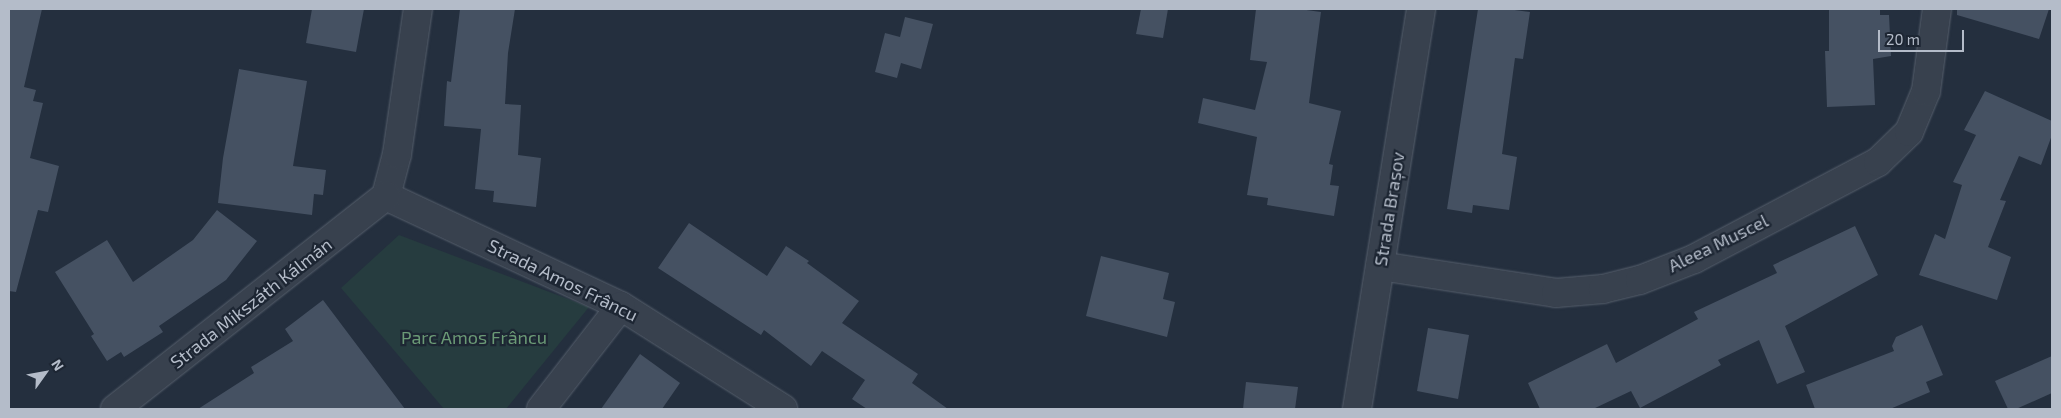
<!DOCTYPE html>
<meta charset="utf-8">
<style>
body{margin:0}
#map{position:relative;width:2061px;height:418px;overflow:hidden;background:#242f3e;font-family:"Exo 2",sans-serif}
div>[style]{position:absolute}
.green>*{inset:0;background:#263c3f}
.building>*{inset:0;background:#455162}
.roads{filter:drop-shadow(0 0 1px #565f6c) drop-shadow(0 0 1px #565f6c)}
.minor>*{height:28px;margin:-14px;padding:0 14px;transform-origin:14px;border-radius:14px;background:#38414e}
span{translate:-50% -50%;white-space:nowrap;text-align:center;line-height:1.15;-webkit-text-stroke:4.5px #1d2633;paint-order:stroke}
.street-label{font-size:18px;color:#b4bcc9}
.park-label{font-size:18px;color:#6b9a76}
.frame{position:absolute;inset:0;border:10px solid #b4bcc9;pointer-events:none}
.north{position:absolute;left:20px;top:348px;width:50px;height:50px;-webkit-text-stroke:4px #1d2633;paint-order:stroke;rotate:58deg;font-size:14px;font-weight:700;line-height:20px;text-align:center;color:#b4bcc9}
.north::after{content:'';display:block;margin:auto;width:18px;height:22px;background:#b4bcc9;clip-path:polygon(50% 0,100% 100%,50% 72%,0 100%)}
.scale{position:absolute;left:1878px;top:30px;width:86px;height:22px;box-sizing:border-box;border:2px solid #b4bcc9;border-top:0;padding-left:6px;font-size:15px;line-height:18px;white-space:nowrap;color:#b4bcc9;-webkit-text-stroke:4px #1d2633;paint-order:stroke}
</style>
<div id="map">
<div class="green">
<i style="clip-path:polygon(399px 235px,589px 307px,506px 409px,444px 409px,341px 288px)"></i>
</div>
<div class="building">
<i style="clip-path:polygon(9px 9px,42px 9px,24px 87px,36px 90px,33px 101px,43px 103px,30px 158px,59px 166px,48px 212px,38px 210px,16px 292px,9px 291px)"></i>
<i style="clip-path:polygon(312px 9px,364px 9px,356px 52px,306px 43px)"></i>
<i style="clip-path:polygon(460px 9px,515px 9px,508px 53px,505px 104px,521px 105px,518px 155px,541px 158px,536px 207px,493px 202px,494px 191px,475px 189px,481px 129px,444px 126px,447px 81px,451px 82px)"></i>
<i style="clip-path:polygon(1141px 9px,1168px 9px,1163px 38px,1136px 34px)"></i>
<i style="clip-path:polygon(1256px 9px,1299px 9px,1321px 12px,1309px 103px,1341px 111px,1329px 164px,1333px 165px,1330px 185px,1339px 186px,1334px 216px,1267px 205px,1268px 198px,1247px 195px,1257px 137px,1198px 123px,1203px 98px,1255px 110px,1267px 62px,1250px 60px)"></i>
<i style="clip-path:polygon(1478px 9px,1507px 9px,1530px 12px,1523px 59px,1515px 58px,1502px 154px,1517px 157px,1509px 210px,1473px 205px,1472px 213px,1447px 209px)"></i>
<i style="clip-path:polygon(1829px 9px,1880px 9px,1880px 15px,1889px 15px,1891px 56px,1873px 59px,1875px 105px,1827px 107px,1825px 51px,1829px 51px)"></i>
<i style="clip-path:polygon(1957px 9px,2049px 9px,2039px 39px,1957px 15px)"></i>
<i style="clip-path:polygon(905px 17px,933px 24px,921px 69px,901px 63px,897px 78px,875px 72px,885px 33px,900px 37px)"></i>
<i style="clip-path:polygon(239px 69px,307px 81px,293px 166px,326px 170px,323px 195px,314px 194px,312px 215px,218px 203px,223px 158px)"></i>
<i style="clip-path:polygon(1985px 91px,2052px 121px,2052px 135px,2041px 165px,2019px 156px,2000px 200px,2006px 201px,1988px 247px,2011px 257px,1997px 300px,1919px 275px,1935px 234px,1945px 239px,1962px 185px,1953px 182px,1976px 135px,1964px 130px)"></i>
<i style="clip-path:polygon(217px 210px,257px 241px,226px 280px,159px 326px,163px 332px,124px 357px,121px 352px,107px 361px,91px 336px,94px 334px,55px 272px,107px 240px,133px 282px,193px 240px)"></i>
<i style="clip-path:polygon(689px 223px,767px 276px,786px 246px,809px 261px,807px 263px,859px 301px,842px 323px,918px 374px,912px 383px,948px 409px,867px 409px,852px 399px,865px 380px,822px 351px,811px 366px,764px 330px,761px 335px,658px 268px)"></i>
<i style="clip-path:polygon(1855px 226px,1878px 275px,1785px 326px,1805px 372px,1777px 384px,1759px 340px,1718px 360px,1721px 365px,1640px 408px,1631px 391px,1593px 409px,1540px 409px,1528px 383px,1607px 344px,1616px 363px,1698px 319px,1694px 312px,1777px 273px,1773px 265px)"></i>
<i style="clip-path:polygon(1101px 256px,1169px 273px,1163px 299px,1175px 302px,1167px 337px,1086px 316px)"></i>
<i style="clip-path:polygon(323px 300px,405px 409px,198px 409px,254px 373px,251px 367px,293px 341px,285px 329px)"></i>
<i style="clip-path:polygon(1922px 325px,1943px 375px,1926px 382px,1930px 392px,1890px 409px,1815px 409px,1806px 385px,1894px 351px,1892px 346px,1896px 337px)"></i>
<i style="clip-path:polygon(1428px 328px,1469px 335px,1458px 399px,1417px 391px)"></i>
<i style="clip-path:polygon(640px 354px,680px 383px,662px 409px,601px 409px)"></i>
<i style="clip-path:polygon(2052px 356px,2052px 393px,2016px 409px,2008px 409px,1995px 381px)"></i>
<i style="clip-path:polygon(1246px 382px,1298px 387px,1295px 409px,1243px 409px)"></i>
</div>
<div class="roads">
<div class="minor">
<i style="left:386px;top:196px;width:259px;rotate:25.1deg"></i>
<i style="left:621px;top:306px;width:192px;rotate:32.4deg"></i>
<i style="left:386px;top:196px;width:43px;rotate:-75.3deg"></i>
<i style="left:397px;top:154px;width:147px;rotate:-81.8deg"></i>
<i style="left:1380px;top:266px;width:178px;rotate:8.7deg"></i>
<i style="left:1556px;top:293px;width:47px;rotate:-4.9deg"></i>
<i style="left:1603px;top:289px;width:38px;rotate:-14deg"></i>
<i style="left:1640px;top:280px;width:58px;rotate:-21.3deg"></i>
<i style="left:1694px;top:259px;width:208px;rotate:-27.8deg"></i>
<i style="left:1878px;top:162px;width:43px;rotate:-44.1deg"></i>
<i style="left:1909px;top:132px;width:44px;rotate:-67.5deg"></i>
<i style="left:1926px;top:91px;width:83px;rotate:-82.4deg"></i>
<i style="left:115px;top:409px;width:345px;rotate:-38.2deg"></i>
<i style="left:541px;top:409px;width:130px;rotate:-52.2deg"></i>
<i style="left:1357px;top:409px;width:405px;rotate:-80.9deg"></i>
</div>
</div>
<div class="street-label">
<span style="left:1389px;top:209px;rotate:-81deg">Strada Brașov</span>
<span style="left:1718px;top:243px;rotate:-26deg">Aleea Muscel</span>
<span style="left:563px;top:280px;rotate:26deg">Strada Amos Frâncu</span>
<span style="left:251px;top:303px;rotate:-38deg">Strada Mikszáth Kálmán</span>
</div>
<div class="park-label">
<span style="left:474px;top:337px">Parc Amos Frâncu</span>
</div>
<div class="frame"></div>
<div class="north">N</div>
<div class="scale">20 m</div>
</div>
